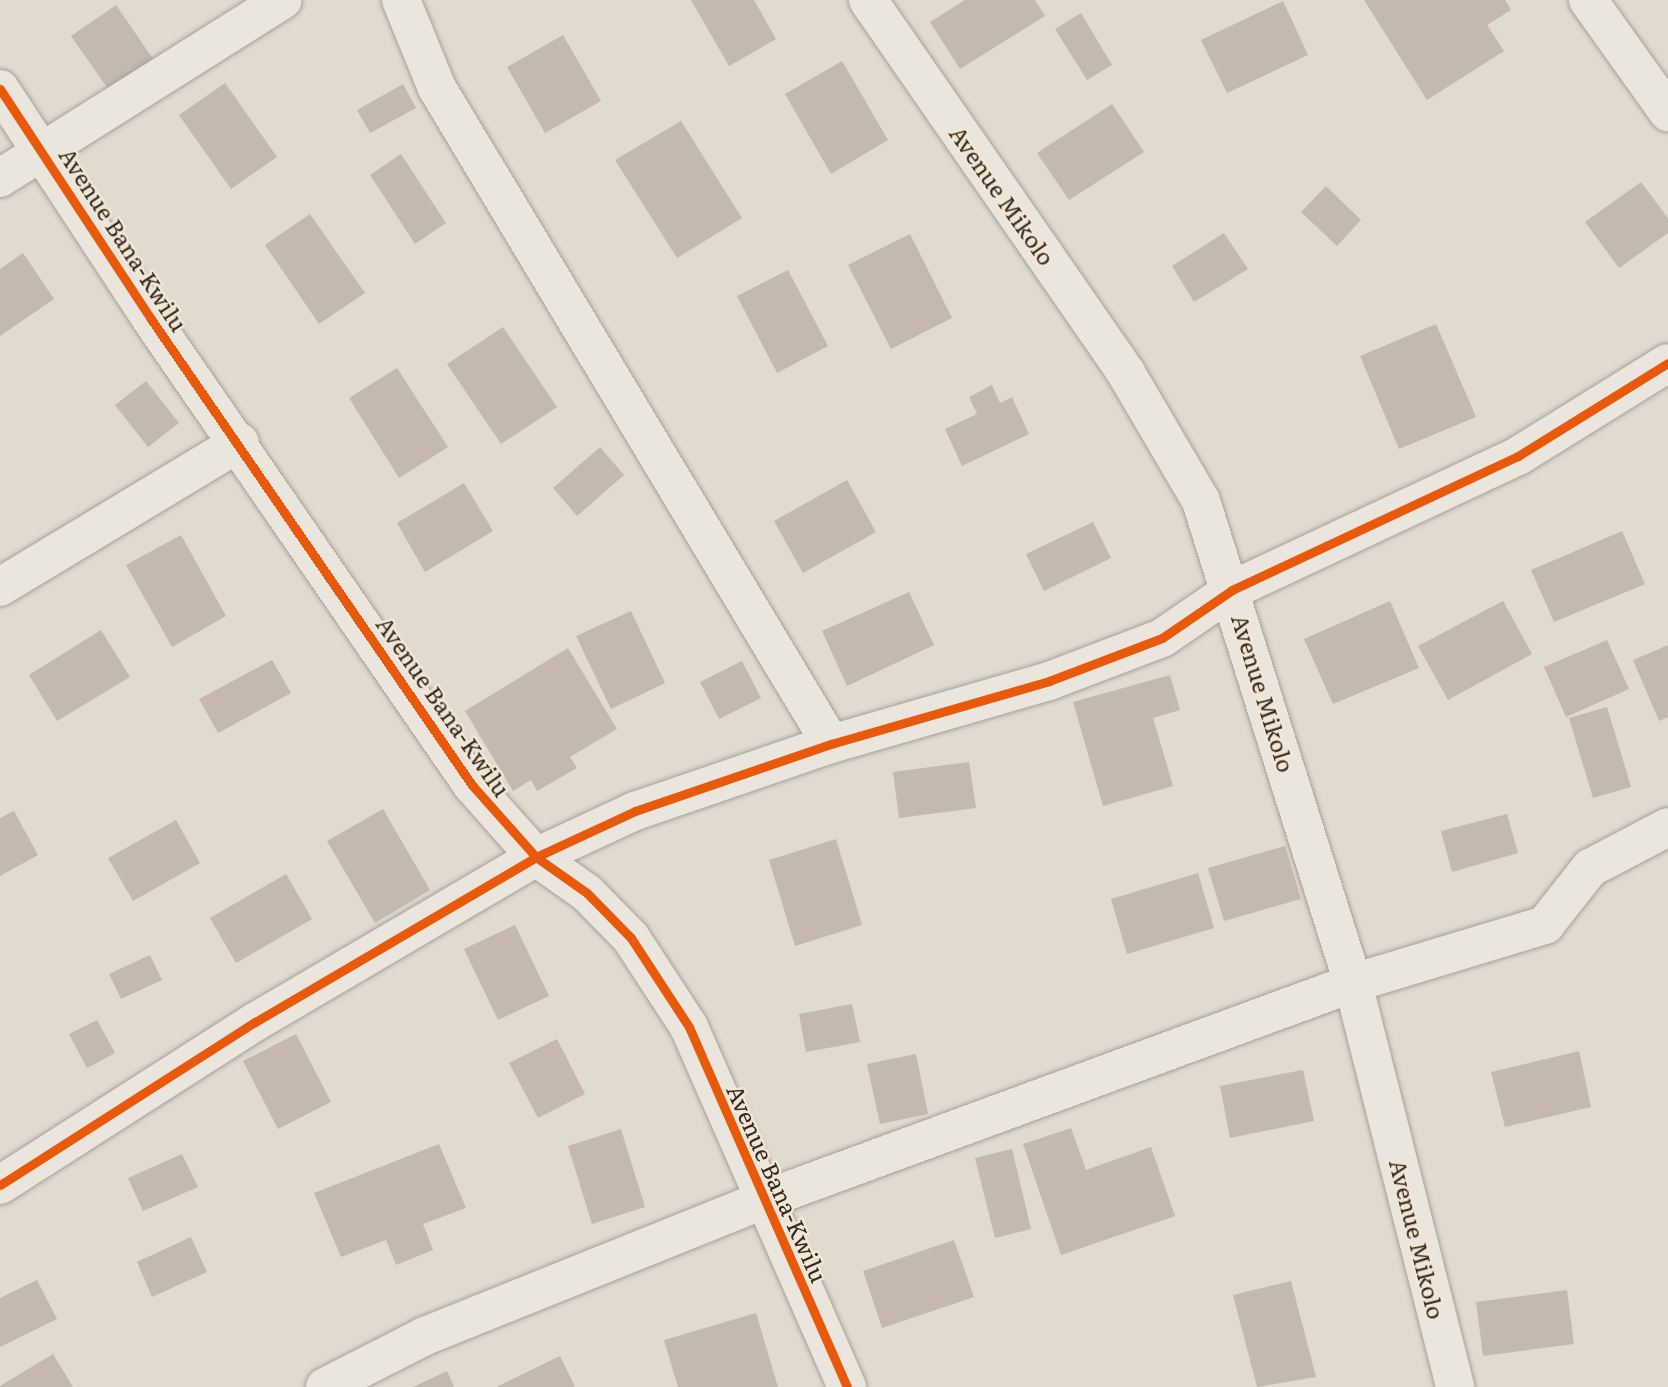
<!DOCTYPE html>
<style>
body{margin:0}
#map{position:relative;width:1668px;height:1387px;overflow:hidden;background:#e1dace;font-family:Literata,serif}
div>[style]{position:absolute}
.building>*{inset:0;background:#c4b8af}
.roads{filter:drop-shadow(0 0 2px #a7a097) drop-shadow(0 0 2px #a7a097)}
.minor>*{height:38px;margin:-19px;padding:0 19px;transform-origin:19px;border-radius:19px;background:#eae6de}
.cycleway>*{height:9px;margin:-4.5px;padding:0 4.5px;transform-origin:4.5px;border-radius:4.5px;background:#e8590c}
span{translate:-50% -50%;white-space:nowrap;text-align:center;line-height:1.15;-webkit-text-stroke:5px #f2e6d5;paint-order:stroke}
.street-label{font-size:23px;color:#342820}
</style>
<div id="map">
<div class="building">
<i style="clip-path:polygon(691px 0,754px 0,776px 39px,729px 66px)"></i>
<i style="clip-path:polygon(965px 0,1035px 0,1045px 16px,960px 69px,930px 22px)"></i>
<i style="clip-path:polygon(1364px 0,1505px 0,1511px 10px,1487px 25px,1504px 51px,1427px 100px)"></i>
<i style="clip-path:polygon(1283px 1px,1308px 55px,1227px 93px,1201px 40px)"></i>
<i style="clip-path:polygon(116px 5px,156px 63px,111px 93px,71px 36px)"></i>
<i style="clip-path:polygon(1081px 13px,1112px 65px,1087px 80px,1055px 29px)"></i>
<i style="clip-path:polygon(563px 35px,601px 101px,545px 133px,507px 67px)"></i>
<i style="clip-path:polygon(842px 61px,888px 140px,831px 174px,785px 94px)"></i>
<i style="clip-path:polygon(225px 83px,277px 157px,231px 189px,179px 115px)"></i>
<i style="clip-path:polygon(403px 84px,416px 108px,370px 133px,357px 110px)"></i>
<i style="clip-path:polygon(1112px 104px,1144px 152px,1069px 200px,1037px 153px)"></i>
<i style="clip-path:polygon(681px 121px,742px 218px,677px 258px,615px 160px)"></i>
<i style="clip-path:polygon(401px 154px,446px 223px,415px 244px,370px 175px)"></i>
<i style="clip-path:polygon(1641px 182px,1668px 218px,1668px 233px,1619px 268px,1585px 222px)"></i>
<i style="clip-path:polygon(1326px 186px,1361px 220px,1337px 246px,1301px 212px)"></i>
<i style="clip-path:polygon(310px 214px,365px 293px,319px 324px,265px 245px)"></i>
<i style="clip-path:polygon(1224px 233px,1248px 269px,1194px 302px,1172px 266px)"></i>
<i style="clip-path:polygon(910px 234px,952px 318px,891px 349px,848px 265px)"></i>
<i style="clip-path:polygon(23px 253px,54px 299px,0 336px,0 269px)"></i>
<i style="clip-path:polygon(788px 270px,828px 346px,777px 373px,737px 296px)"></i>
<i style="clip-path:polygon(1436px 324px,1476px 417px,1399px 449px,1360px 356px)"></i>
<i style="clip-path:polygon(503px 327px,557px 407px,501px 444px,447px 364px)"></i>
<i style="clip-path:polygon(397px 368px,448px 447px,399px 478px,349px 398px)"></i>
<i style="clip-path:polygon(146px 381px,179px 423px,148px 447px,115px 405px)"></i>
<i style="clip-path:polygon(992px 385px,1000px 403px,1012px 397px,1029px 434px,962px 466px,945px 429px,977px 414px,969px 397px)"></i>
<i style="clip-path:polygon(600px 447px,624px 475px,577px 516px,553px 488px)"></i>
<i style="clip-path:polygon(847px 480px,876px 532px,803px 573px,774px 521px)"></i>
<i style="clip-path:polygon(464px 483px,493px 531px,425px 572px,397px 523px)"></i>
<i style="clip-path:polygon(1093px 522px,1111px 558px,1044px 591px,1026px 554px)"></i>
<i style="clip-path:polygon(1622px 531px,1645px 584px,1554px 622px,1531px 570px)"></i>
<i style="clip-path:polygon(181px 535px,226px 616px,172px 647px,126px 565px)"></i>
<i style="clip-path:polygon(909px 592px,934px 645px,847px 686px,822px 631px)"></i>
<i style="clip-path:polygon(1390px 601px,1419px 668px,1333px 704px,1304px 639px)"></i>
<i style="clip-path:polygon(1503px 601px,1532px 654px,1448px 700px,1418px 646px)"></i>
<i style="clip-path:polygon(631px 611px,665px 683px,611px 709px,576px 636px)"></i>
<i style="clip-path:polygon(101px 630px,130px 677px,57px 721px,29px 675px)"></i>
<i style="clip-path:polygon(1607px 640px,1629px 689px,1566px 717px,1544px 667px)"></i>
<i style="clip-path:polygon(1668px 645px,1668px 717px,1659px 721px,1633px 660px)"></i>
<i style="clip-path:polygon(568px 648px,617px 729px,570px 757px,577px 768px,537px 791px,531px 780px,513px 791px,465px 711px)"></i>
<i style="clip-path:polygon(272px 660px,291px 693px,218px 733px,199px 699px)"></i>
<i style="clip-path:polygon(742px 661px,761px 698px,719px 719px,700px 682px)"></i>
<i style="clip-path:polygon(1170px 675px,1180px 710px,1153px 718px,1173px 786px,1103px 806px,1073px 702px)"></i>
<i style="clip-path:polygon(1607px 707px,1631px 787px,1593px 798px,1569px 718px)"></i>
<i style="clip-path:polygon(969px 762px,976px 808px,899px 818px,893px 772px)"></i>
<i style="clip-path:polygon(383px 809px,430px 890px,375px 923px,327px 841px)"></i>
<i style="clip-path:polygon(14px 811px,38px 855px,0 876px,0 818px)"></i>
<i style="clip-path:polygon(1507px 814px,1518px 853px,1452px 872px,1441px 831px)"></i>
<i style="clip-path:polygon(176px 820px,200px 863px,133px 901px,108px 858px)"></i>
<i style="clip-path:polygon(836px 839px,862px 925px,795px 946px,769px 860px)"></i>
<i style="clip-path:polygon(1285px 846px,1301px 899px,1224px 921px,1208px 868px)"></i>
<i style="clip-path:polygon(1198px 873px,1214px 928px,1127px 954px,1111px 899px)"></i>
<i style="clip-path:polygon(286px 874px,312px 919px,236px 963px,210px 918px)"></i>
<i style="clip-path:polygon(515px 925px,549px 996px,498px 1020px,464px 949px)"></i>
<i style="clip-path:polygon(150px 955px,162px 980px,121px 999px,109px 974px)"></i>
<i style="clip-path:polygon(852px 1004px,860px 1042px,806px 1052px,799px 1014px)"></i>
<i style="clip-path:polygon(97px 1020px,115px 1053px,87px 1068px,69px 1034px)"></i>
<i style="clip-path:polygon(296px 1034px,331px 1102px,278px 1129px,243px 1061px)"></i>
<i style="clip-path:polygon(557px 1039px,585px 1094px,538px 1118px,509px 1063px)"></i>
<i style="clip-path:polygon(1579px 1051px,1591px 1107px,1505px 1127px,1491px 1072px)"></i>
<i style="clip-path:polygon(916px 1054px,928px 1114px,880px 1124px,867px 1064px)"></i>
<i style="clip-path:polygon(1303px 1070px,1314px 1121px,1230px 1138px,1220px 1086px)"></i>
<i style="clip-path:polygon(1071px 1128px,1086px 1170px,1151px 1147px,1175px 1216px,1061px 1255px,1023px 1144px)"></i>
<i style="clip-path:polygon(621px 1129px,645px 1207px,592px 1224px,568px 1146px)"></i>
<i style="clip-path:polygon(439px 1144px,466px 1208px,423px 1224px,433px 1250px,396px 1265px,386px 1240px,341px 1257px,314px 1193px)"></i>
<i style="clip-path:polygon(1012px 1149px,1031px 1229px,995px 1238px,975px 1158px)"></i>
<i style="clip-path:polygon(182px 1154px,198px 1187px,143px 1211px,128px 1178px)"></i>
<i style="clip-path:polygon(191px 1237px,207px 1272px,152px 1297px,137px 1262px)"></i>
<i style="clip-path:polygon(954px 1240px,974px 1297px,882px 1328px,863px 1271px)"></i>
<i style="clip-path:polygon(37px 1280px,57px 1319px,0 1347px,0 1298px)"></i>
<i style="clip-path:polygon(1291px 1281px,1316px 1377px,1257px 1387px,1233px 1295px)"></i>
<i style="clip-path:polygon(1567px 1290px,1574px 1344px,1483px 1356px,1476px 1302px)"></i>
<i style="clip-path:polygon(756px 1313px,778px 1387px,678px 1387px,664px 1340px)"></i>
<i style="clip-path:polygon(53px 1354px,73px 1387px,0 1387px,0 1386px)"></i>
<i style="clip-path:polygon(560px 1356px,575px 1387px,496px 1387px)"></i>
<i style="clip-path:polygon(447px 1371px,454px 1387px,413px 1387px)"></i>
</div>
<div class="roads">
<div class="minor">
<i style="left:401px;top:0;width:95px;rotate:67.8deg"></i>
<i style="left:437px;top:88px;width:765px;rotate:59.01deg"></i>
<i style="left:868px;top:0;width:454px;rotate:55.3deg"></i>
<i style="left:1126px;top:373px;width:148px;rotate:59.6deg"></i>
<i style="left:1201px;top:501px;width:505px;rotate:72.5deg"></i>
<i style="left:1353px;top:983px;width:417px;rotate:75.8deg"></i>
<i style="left:1588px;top:0;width:138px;rotate:54.5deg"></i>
<i style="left:0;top:89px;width:275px;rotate:56.7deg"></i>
<i style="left:151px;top:319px;width:566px;rotate:55.44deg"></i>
<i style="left:472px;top:785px;width:96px;rotate:48.4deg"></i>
<i style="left:536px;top:857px;width:62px;rotate:35.2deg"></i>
<i style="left:587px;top:893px;width:63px;rotate:45.6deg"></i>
<i style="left:631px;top:938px;width:106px;rotate:56.9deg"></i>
<i style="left:689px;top:1027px;width:393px;rotate:66.3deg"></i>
<i style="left:0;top:178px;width:334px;rotate:-32.2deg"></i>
<i style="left:0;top:587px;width:280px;rotate:-31.1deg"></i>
<i style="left:0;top:1185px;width:303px;rotate:-32.6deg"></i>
<i style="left:255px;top:1022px;width:326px;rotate:-30.4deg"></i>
<i style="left:536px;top:857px;width:109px;rotate:-24.9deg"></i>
<i style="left:635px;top:811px;width:207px;rotate:-18.9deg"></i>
<i style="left:831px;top:744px;width:227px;rotate:-16.1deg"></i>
<i style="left:1049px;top:681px;width:121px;rotate:-20.8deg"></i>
<i style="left:1162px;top:638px;width:85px;rotate:-34.4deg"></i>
<i style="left:1232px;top:590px;width:316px;rotate:-25.1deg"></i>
<i style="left:1518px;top:456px;width:176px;rotate:-31.8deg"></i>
<i style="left:325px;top:1387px;width:112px;rotate:-27deg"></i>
<i style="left:425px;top:1336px;width:364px;rotate:-21.9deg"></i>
<i style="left:763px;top:1200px;width:629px;rotate:-20.19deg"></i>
<i style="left:1353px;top:983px;width:201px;rotate:-16.8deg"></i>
<i style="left:1545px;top:925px;width:73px;rotate:-51.7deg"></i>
<i style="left:1590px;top:868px;width:88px;rotate:-27.7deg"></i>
</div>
</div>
<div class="cycleway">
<i style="left:0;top:89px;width:275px;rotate:56.7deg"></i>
<i style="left:151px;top:319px;width:566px;rotate:55.44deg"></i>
<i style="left:472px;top:785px;width:96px;rotate:48.4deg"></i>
<i style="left:536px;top:857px;width:62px;rotate:35.2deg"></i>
<i style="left:587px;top:893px;width:63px;rotate:45.6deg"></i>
<i style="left:631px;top:938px;width:106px;rotate:56.9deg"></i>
<i style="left:689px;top:1027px;width:393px;rotate:66.3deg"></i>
<i style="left:0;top:1185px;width:303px;rotate:-32.6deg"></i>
<i style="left:255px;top:1022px;width:326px;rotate:-30.4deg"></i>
<i style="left:536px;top:857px;width:109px;rotate:-24.9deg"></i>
<i style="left:635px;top:811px;width:207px;rotate:-18.9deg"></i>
<i style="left:831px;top:744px;width:227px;rotate:-16.1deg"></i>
<i style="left:1049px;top:681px;width:121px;rotate:-20.8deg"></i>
<i style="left:1162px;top:638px;width:85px;rotate:-34.4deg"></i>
<i style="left:1232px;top:590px;width:316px;rotate:-25.1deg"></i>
<i style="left:1518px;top:456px;width:176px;rotate:-31.8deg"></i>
</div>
<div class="street-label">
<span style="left:1003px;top:195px;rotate:55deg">Avenue Mikolo</span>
<span style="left:124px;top:239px;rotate:57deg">Avenue Bana-Kwilu</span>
<span style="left:1264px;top:693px;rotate:73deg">Avenue Mikolo</span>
<span style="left:444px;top:706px;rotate:55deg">Avenue Bana-Kwilu</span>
<span style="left:778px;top:1183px;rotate:66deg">Avenue Bana-Kwilu</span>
<span style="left:1418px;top:1239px;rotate:76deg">Avenue Mikolo</span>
</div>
</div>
